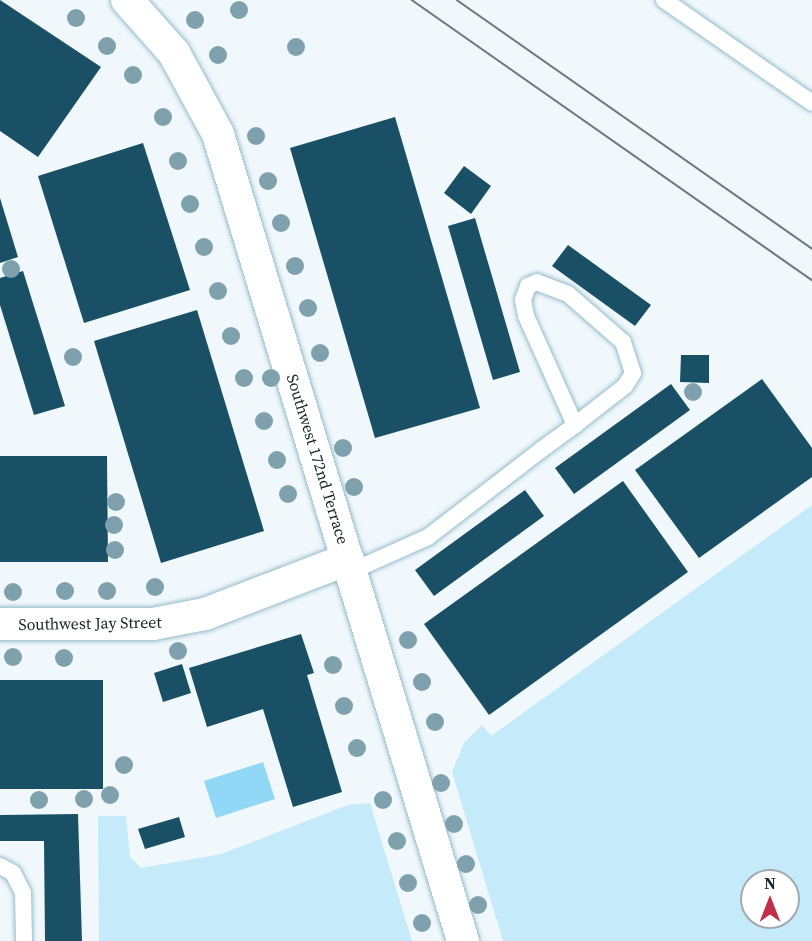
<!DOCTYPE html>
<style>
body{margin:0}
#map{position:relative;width:812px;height:941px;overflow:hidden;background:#f0f8fb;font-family:"Source Serif 4",serif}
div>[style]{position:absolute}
.green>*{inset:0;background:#c5ebfb}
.water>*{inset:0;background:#91d8f6}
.building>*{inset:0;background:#195065}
.roads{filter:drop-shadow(0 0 2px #94bbcc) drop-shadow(0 0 2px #94bbcc)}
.service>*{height:16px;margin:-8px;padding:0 8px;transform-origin:8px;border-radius:8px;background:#fff}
.minor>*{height:32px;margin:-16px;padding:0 16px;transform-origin:16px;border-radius:16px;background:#fff}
.tram>*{height:1.5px;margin:-0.75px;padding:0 0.75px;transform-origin:0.75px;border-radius:0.75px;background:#6d7a7f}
.trees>*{width:18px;height:18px;margin:-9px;border-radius:50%;background:#7fa1ae}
span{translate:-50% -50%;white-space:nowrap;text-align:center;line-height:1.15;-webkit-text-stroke:6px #fff;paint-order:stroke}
.street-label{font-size:16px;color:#16252c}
.north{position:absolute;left:740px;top:869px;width:60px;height:60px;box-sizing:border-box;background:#fff;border:2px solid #a2a8ab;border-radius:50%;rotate:0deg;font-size:16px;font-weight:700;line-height:24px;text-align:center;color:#16252c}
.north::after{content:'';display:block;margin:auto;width:21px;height:27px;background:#c13048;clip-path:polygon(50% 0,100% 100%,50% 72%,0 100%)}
</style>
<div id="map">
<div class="green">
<i style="clip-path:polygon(evenodd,812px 505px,812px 941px,503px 941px,452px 772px,464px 743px,482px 725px,491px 736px,812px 505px,752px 881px,788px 881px,788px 917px,752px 917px,752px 881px)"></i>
<i style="clip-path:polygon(370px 803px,412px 941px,99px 941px,98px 816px,126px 816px,130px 857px,141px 868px,221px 854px,348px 805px)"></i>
</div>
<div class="water">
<i style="clip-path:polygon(263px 762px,275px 799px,216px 818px,204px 781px)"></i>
</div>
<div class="building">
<i style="clip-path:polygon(0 0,101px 67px,38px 157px,0 131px)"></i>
<i style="clip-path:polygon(395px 117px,480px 408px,375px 438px,290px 148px)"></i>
<i style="clip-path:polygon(143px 143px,190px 290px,84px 323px,38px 176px)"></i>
<i style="clip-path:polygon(464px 166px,491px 186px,471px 214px,444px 193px)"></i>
<i style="clip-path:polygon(0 198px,18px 257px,0 263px)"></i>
<i style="clip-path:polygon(475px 218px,520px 372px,493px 380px,448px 226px)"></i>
<i style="clip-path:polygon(568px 245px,651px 305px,635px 326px,552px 266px)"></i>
<i style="clip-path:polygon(23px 271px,65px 406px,34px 415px,0 305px,0 278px)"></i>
<i style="clip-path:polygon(197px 310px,264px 531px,161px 563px,94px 341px)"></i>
<i style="clip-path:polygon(681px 355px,709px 355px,709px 383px,680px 382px)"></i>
<i style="clip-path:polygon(762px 379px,812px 448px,812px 477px,699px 558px,635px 470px)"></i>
<i style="clip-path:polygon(671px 384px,690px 410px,574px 494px,555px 468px)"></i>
<i style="clip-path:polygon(0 456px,107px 456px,108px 562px,0 562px)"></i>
<i style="clip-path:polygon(623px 481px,688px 572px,489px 715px,424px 624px)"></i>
<i style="clip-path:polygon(525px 490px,544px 516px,434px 596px,415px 570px)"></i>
<i style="clip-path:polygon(301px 634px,314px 673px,307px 675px,342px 792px,293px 807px,263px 709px,207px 727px,189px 668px)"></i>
<i style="clip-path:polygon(182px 664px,191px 693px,163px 702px,154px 673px)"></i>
<i style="clip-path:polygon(0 680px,103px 680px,103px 789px,0 789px)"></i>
<i style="clip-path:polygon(78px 814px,82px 941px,45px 941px,44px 841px,0 841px,0 815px)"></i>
<i style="clip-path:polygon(179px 817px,185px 837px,145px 849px,138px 829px)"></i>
</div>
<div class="roads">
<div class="service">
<i style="left:664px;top:0;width:180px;rotate:34.8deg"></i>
<i style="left:352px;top:571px;width:83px;rotate:-24.1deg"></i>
<i style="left:428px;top:537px;width:143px;rotate:-37.6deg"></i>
<i style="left:541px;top:450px;width:42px;rotate:-36.3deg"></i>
<i style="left:575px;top:425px;width:63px;rotate:-38deg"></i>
<i style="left:625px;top:386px;width:15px;rotate:-58deg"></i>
<i style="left:633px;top:373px;width:33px;rotate:-108deg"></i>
<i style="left:623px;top:342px;width:73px;rotate:-138.9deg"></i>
<i style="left:568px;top:294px;width:33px;rotate:-159deg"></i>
<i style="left:537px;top:282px;width:10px;rotate:156deg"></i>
<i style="left:528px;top:286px;width:15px;rotate:110deg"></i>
<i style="left:523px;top:300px;width:16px;rotate:79deg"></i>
<i style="left:526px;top:316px;width:120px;rotate:65.8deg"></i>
<i style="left:0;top:866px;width:15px;rotate:28deg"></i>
<i style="left:13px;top:873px;width:22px;rotate:63deg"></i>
<i style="left:23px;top:893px;width:48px;rotate:88.8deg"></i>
</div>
<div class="minor">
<i style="left:127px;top:0;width:71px;rotate:48.4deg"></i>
<i style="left:174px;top:53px;width:92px;rotate:61.5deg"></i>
<i style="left:218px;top:134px;width:843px;rotate:73.11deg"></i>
<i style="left:0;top:624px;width:153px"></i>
<i style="left:153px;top:624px;width:53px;rotate:-10.9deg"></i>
<i style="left:205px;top:614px;width:153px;rotate:-21deg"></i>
</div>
</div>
<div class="tram">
<i style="left:412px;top:0;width:488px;rotate:35deg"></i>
<i style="left:457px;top:0;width:434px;rotate:35deg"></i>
</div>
<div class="trees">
<i style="left:239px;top:10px"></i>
<i style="left:76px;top:18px"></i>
<i style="left:195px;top:20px"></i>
<i style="left:107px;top:46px"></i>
<i style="left:296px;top:47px"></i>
<i style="left:218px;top:55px"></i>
<i style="left:133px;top:75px"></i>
<i style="left:163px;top:117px"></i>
<i style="left:256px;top:136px"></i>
<i style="left:178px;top:161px"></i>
<i style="left:268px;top:181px"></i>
<i style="left:190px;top:204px"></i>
<i style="left:281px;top:223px"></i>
<i style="left:204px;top:247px"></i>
<i style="left:295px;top:266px"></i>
<i style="left:11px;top:269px"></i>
<i style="left:218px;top:291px"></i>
<i style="left:308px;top:308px"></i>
<i style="left:231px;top:336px"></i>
<i style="left:320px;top:353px"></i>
<i style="left:73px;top:357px"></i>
<i style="left:244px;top:378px"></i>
<i style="left:271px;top:378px"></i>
<i style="left:693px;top:392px"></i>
<i style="left:264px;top:421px"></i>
<i style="left:343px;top:448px"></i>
<i style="left:277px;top:460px"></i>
<i style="left:354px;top:487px"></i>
<i style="left:288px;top:494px"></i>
<i style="left:116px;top:502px"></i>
<i style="left:114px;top:525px"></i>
<i style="left:115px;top:550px"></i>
<i style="left:155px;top:587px"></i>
<i style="left:65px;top:591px"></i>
<i style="left:107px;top:591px"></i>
<i style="left:13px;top:592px"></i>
<i style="left:408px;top:640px"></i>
<i style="left:178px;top:651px"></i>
<i style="left:13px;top:657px"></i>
<i style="left:64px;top:658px"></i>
<i style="left:333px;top:665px"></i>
<i style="left:422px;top:682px"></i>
<i style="left:344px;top:706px"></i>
<i style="left:435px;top:722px"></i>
<i style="left:357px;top:748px"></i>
<i style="left:124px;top:765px"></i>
<i style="left:441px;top:783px"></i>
<i style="left:110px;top:795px"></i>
<i style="left:84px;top:799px"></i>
<i style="left:39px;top:800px"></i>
<i style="left:383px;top:800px"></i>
<i style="left:454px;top:824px"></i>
<i style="left:397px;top:841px"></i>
<i style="left:466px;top:864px"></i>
<i style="left:408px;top:883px"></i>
<i style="left:478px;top:905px"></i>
<i style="left:422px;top:923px"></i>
</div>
<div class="street-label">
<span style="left:318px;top:459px;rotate:73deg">Southwest 172nd Terrace</span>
<span style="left:90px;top:623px;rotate:-1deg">Southwest Jay Street</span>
</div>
<div class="north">N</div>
</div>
